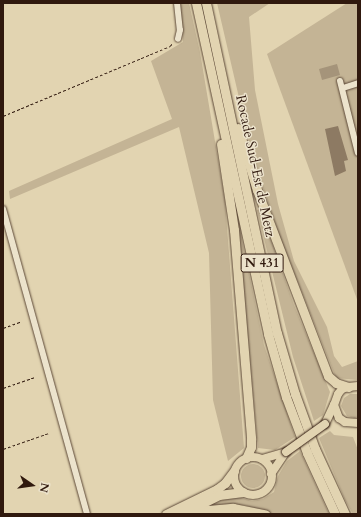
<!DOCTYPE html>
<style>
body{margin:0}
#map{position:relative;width:361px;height:517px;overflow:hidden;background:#e2d4b1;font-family:Cardo,serif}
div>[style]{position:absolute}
.green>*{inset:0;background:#c4b495}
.round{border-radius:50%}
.water>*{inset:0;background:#a5947a}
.building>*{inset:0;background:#8d7a63}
.path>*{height:1px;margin-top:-0.5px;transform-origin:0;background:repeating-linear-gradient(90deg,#30190e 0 3px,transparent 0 5px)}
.roads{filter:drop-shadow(0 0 1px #5c4837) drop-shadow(0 0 1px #5c4837)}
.minor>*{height:6px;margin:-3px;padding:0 3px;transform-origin:3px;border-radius:3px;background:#ece3cc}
.major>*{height:8px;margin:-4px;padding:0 4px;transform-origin:4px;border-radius:4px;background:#e2d4b1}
.major>.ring{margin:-4px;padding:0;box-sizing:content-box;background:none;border:8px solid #e2d4b1;border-radius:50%}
.highway>*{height:9px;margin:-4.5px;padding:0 4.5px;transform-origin:4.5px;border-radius:4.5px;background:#e2d4b1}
.bridges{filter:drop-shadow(0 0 1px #30190e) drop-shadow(0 0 1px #30190e)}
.major-bridge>*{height:8px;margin:-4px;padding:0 4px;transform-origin:4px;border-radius:4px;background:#e2d4b1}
span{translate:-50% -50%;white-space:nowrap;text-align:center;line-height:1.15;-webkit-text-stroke:3px #ece3cc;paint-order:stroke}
.shield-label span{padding:1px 3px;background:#ece3cc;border:1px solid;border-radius:3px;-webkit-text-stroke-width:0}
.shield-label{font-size:13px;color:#30190e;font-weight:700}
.street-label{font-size:14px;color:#30190e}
.frame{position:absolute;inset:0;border:4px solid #30190e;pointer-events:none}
.north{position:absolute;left:12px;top:465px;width:40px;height:40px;-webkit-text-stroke:3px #ece3cc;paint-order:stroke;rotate:103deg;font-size:11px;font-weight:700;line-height:16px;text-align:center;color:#30190e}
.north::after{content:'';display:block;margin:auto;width:14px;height:18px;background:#30190e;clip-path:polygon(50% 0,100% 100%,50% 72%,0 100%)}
</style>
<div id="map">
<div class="green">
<i style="clip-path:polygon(180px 3px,189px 3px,200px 52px,225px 201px,244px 448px,228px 461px,213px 400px,209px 253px,179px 127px,10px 199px,9px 191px,172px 119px,151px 61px,183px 42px)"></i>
<i style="clip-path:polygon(217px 3px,270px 3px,249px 17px,255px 90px,278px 204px,294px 261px,327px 327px,334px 356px,342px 367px,358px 361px,358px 380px,336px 378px,280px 237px,253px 158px)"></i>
<i style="clip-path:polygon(347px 3px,358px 3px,358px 302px,267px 54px)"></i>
<i style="clip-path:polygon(260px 209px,294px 305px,330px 392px,323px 415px,314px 421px,293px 357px,257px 210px)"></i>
<i style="clip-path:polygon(240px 230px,264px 345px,295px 437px,275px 450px,258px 448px,238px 231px)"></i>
<i style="clip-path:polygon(350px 394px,358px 394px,358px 417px,355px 418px,347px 416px,341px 406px,344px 398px)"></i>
<i style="clip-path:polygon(330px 431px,334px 435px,353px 437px,358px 450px,358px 514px,353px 514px,345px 500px,319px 438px)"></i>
<i style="clip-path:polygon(300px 451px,329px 514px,274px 514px,244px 505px,209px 506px,208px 505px,235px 496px,252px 501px,263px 499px,274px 492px,278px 476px,287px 461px)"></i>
<i class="round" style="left:241px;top:464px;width:24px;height:24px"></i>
</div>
<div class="water">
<i style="clip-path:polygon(337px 64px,340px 75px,322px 80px,319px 69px)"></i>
</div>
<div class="building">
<i style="clip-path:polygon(338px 126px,348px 160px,344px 161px,346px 171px,335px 176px,325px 129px)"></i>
</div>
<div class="path">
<i style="left:3px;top:116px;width:181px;rotate:-22.7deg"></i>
<i style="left:170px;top:46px;width:4px;rotate:-45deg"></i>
<i style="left:3px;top:328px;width:20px;rotate:-20deg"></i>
<i style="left:3px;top:388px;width:34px;rotate:-19deg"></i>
<i style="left:3px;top:449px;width:49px;rotate:-19.2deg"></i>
</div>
<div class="roads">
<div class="minor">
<i style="left:177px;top:3px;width:27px;rotate:84deg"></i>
<i style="left:180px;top:30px;width:9px;rotate:103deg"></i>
<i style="left:340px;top:81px;width:74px;rotate:76deg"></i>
<i style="left:343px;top:88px;width:16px;rotate:-18deg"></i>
<i style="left:3px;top:209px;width:316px;rotate:74.6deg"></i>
</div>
<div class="major">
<i style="left:358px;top:386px;width:10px;rotate:174deg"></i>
<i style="left:348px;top:387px;width:6px;rotate:162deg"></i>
<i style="left:342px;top:389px;width:6px;rotate:129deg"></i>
<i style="left:338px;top:394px;width:12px;rotate:110deg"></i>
<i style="left:334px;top:405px;width:14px;rotate:69deg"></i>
<i style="left:339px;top:418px;width:7px;rotate:34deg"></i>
<i style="left:345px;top:422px;width:13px;rotate:4deg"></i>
<i style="left:325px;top:424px;width:21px;rotate:-65deg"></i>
<i class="ring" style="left:234px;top:457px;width:30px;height:30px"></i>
<i style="left:262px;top:459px;width:25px;rotate:-16deg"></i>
<i style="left:271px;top:474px;width:27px;rotate:-56deg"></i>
</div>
<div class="highway">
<i style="left:196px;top:3px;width:339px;rotate:77.7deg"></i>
<i style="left:268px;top:334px;width:66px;rotate:74.1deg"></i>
<i style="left:286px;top:397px;width:60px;rotate:69.4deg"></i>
<i style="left:307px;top:453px;width:67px;rotate:65.3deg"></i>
<i style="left:206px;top:3px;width:338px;rotate:77.9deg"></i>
<i style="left:277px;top:333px;width:64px;rotate:73.6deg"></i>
<i style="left:295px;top:394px;width:59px;rotate:70deg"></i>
<i style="left:315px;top:449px;width:72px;rotate:65.2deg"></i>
<i style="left:238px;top:128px;width:65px;rotate:73deg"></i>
<i style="left:257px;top:190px;width:199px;rotate:69.1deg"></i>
<i style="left:328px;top:376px;width:11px;rotate:41deg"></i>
<i style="left:336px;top:383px;width:13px;rotate:18deg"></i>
<i style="left:221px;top:144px;width:87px;rotate:81.4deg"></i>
<i style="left:234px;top:230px;width:210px;rotate:85.3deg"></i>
<i style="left:251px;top:439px;width:8px;rotate:90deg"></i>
<i style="left:251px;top:447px;width:12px;rotate:114deg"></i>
<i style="left:166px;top:514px;width:57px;rotate:-26.1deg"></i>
<i style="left:217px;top:489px;width:10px;rotate:-37deg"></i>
<i style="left:225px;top:483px;width:15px;rotate:-53deg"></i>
<i style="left:181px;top:514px;width:42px;rotate:-26.6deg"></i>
<i style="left:219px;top:495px;width:24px;rotate:-7deg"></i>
<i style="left:193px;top:514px;width:16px;rotate:-15deg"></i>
<i style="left:208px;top:510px;width:25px;rotate:-5deg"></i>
<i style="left:233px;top:508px;width:33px;rotate:11deg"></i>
</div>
</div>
<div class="bridges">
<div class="major-bridge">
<i style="left:286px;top:452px;width:48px;rotate:-35.7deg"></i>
</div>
</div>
<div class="shield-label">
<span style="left:262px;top:263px">N 431</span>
</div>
<div class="street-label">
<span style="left:255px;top:166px;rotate:78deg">Rocade Sud-Est de Metz</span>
</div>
<div class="frame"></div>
<div class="north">N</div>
</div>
